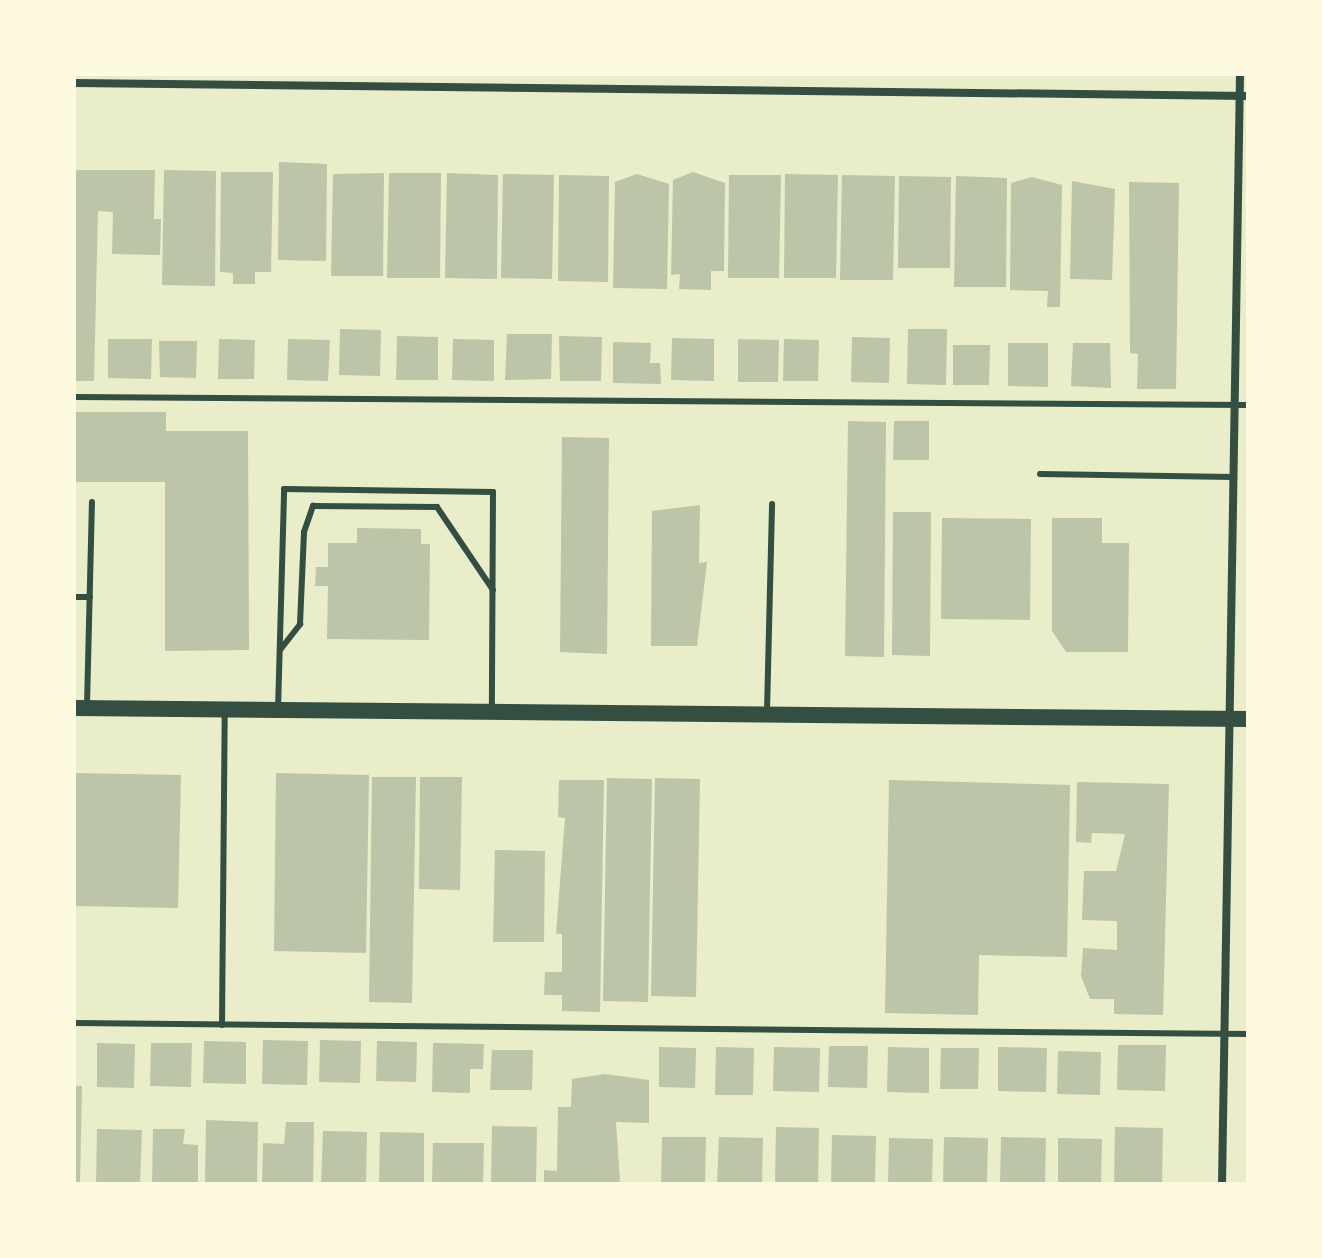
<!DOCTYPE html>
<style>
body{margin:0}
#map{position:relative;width:1322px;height:1258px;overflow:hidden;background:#e9edc9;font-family:Helvetica,sans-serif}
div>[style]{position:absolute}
.building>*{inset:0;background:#bcc5a7}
.service>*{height:6px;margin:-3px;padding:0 3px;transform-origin:3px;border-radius:3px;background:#344e41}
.minor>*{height:8px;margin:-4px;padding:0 4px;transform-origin:4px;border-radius:4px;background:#344e41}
.secondary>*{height:16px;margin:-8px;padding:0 8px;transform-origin:8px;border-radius:8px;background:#344e41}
span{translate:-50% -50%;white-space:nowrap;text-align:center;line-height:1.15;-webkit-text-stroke:7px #fefae0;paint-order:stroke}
.frame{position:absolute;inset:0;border:76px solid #fefae0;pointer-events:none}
</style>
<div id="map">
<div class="building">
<i style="clip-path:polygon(279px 162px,327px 164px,326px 261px,278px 260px)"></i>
<i style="clip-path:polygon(74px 170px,155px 170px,154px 219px,161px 219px,160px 255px,112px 254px,113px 212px,98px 211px,94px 381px,74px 381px)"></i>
<i style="clip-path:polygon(164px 170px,216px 171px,215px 286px,162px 285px)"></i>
<i style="clip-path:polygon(221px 172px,273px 172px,271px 272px,255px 272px,255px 284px,233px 284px,233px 273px,220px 272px)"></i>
<i style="clip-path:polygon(693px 172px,725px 183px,724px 271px,711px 271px,711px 290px,679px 289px,680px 274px,671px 275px,673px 180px)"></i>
<i style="clip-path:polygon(384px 173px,383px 276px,331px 276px,333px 174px)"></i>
<i style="clip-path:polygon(389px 173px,441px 173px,440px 278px,387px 278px)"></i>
<i style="clip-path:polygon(447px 173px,498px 175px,497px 279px,445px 278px)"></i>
<i style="clip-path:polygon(503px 174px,554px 175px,552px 279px,501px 278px)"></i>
<i style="clip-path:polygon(637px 174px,669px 184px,667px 289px,613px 288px,615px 182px)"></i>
<i style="clip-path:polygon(785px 174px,838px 175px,836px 278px,784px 278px)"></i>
<i style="clip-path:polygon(559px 175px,609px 176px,608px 282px,558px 281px)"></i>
<i style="clip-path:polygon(729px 175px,781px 175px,779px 278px,728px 278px)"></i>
<i style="clip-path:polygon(842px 175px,895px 176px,893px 280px,840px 280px)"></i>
<i style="clip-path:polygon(899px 176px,951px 177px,950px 268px,898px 268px)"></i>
<i style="clip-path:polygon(956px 176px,1007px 178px,1006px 287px,954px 287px)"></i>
<i style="clip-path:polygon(1032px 177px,1062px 185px,1060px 307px,1047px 307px,1048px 291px,1010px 290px,1011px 183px)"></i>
<i style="clip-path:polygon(1072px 181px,1115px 189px,1112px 280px,1070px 279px)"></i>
<i style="clip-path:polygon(1129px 182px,1179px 183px,1176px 389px,1137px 389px,1138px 354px,1130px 353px)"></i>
<i style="clip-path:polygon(340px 329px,381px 330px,380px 376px,339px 375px)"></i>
<i style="clip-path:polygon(908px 329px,947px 329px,946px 385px,907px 384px)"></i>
<i style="clip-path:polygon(507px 334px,552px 334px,551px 379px,505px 380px)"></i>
<i style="clip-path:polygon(397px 336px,438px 337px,438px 380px,396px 380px)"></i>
<i style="clip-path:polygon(559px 336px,602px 337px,601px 381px,560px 381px)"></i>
<i style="clip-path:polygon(852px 337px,890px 338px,889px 383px,851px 382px)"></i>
<i style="clip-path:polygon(672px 338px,714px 339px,714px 381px,671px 380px)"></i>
<i style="clip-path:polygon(108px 339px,152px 339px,151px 379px,108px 378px)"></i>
<i style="clip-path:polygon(219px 339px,255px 340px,254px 379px,218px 379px)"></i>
<i style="clip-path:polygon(288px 339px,330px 340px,328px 381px,287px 380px)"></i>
<i style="clip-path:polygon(453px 339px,494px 340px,494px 381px,452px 380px)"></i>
<i style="clip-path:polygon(738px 339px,779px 340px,778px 382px,738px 382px)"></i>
<i style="clip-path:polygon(784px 339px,819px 340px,818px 381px,783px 381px)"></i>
<i style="clip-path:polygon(159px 341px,197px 341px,196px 378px,160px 377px)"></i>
<i style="clip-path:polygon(613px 342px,651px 343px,650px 363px,660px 363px,661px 384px,613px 383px)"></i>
<i style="clip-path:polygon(1008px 343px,1048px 343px,1048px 387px,1008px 386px)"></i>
<i style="clip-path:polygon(1073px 343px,1110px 343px,1111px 388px,1071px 386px)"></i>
<i style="clip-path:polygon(953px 345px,990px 345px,989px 385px,953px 385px)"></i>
<i style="clip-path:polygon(74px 412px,166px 412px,166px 431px,248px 431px,249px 650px,165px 651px,165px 482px,74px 482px)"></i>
<i style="clip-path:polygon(848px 421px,886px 422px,884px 657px,845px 656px)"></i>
<i style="clip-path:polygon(894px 421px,929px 421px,929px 460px,893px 460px)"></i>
<i style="clip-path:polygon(562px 437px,609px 438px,607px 654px,560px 652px)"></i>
<i style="clip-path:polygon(700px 505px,699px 563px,707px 562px,697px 646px,651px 646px,652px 511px)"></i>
<i style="clip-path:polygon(893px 512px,931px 512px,930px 656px,892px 655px)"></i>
<i style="clip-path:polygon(942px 518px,1031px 519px,1030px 620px,941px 619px)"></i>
<i style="clip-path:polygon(1052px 518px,1102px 518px,1102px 543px,1129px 543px,1128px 652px,1066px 652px,1052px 631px)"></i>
<i style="clip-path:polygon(357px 528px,421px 529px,421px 544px,430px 544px,429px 640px,327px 639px,328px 586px,315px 586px,316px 567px,328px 567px,328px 543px,357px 543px)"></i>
<i style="clip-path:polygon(74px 773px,181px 775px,178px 908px,74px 906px)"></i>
<i style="clip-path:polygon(276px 773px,369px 775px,366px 953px,274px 951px)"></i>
<i style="clip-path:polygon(372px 777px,416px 777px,412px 1003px,369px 1002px)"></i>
<i style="clip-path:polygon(420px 777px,462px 777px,460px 890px,419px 889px)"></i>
<i style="clip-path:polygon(607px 778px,652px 779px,648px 1002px,603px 1001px)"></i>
<i style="clip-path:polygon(655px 778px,700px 779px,696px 997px,651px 996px)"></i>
<i style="clip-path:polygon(559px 780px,604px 780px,600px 1012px,562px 1011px,562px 995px,544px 995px,545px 972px,562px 972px,562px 934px,556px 934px,565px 818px,558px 817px)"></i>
<i style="clip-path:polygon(889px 780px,1070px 785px,1067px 957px,979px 955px,978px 1015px,885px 1013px)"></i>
<i style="clip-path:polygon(1077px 782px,1169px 784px,1163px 1015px,1114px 1014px,1114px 999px,1090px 999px,1081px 976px,1083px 948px,1117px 950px,1117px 921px,1082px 920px,1084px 871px,1116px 871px,1125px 834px,1092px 833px,1091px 843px,1076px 842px)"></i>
<i style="clip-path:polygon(495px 850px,545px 851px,544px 942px,493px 942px)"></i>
<i style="clip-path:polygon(263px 1040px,308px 1041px,307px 1085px,262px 1084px)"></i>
<i style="clip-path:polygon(320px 1040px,361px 1041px,360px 1083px,319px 1082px)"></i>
<i style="clip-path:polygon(204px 1041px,246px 1042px,246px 1084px,203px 1083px)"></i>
<i style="clip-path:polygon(377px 1041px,417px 1042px,416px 1082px,376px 1081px)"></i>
<i style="clip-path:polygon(97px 1043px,135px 1044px,134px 1088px,97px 1087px)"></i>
<i style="clip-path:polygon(151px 1043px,192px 1043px,191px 1087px,150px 1086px)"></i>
<i style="clip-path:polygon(433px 1043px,484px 1044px,483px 1069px,470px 1069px,470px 1093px,432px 1092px)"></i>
<i style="clip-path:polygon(1118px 1045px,1166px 1045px,1165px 1091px,1117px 1090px)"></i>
<i style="clip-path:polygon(829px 1046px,868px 1046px,867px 1088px,828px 1087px)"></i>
<i style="clip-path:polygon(659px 1047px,696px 1048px,695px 1088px,659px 1087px)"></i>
<i style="clip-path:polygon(716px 1047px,754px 1048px,753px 1095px,715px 1095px)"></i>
<i style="clip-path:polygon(774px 1047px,820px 1048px,819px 1092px,773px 1091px)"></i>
<i style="clip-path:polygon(888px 1047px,929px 1048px,929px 1093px,887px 1092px)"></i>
<i style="clip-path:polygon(998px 1047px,1047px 1048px,1046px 1092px,998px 1091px)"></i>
<i style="clip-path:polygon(941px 1048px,979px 1048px,978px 1089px,940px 1089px)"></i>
<i style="clip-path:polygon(492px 1050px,533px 1050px,532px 1090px,490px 1090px)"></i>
<i style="clip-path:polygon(1058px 1051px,1101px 1052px,1100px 1095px,1057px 1094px)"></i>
<i style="clip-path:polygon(605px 1074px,649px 1080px,649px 1123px,616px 1122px,620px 1182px,544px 1184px,544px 1170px,557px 1171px,558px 1107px,571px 1107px,572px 1079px)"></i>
<i style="clip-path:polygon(74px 1086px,82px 1086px,80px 1184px,74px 1184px)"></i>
<i style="clip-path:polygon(206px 1120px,258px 1122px,257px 1184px,205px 1184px)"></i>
<i style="clip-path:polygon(286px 1122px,314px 1122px,313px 1184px,262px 1184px,263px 1143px,284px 1144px)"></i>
<i style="clip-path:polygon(492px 1126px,537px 1127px,536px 1184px,491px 1184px)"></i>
<i style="clip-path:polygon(776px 1127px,819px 1128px,818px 1184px,775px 1184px)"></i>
<i style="clip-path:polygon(1115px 1127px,1163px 1128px,1162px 1184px,1114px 1184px)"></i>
<i style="clip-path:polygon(97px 1129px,142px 1130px,140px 1184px,96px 1184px)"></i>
<i style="clip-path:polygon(153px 1129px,185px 1129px,183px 1144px,198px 1145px,198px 1184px,152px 1184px)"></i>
<i style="clip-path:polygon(323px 1131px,367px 1132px,366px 1184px,321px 1184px)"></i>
<i style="clip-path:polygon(380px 1132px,424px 1133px,424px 1184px,379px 1184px)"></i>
<i style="clip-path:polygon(832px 1135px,876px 1136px,875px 1184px,831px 1184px)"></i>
<i style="clip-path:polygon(662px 1137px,706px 1137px,705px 1184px,661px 1184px)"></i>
<i style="clip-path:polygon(719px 1137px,763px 1138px,762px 1184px,717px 1184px)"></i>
<i style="clip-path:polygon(944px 1137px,988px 1138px,987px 1184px,943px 1184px)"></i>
<i style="clip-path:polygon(1001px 1137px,1046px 1138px,1045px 1184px,1000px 1184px)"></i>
<i style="clip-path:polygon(889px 1138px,933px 1139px,932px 1184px,888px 1184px)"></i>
<i style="clip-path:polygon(1058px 1138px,1102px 1139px,1101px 1184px,1058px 1184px)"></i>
<i style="clip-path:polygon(433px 1143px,484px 1143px,483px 1184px,432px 1184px)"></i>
</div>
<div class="service">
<i style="left:74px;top:397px;width:1174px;rotate:0.39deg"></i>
<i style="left:1040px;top:474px;width:193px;rotate:0.9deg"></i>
<i style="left:74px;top:597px;width:16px"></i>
<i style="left:280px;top:650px;width:33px;rotate:-52deg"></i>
<i style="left:300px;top:624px;width:92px;rotate:-87.5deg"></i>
<i style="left:304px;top:532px;width:28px;rotate:-71deg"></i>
<i style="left:313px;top:506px;width:124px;rotate:0.5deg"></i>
<i style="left:437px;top:507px;width:100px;rotate:56deg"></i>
<i style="left:87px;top:705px;width:203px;rotate:-88.6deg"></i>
<i style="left:278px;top:710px;width:221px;rotate:-88.4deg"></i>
<i style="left:284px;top:489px;width:209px;rotate:0.8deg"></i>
<i style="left:493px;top:492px;width:220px;rotate:90.3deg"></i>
<i style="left:767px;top:711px;width:207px;rotate:-88.6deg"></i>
<i style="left:74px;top:1023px;width:1174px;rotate:0.54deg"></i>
<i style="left:222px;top:1025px;width:315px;rotate:-89.5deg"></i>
</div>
<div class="minor">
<i style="left:74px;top:83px;width:1174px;rotate:0.63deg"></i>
<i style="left:1222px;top:1184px;width:1110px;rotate:-89.07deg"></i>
</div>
<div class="secondary">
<i style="left:74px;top:708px;width:1174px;rotate:0.54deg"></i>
</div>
<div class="frame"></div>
</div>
